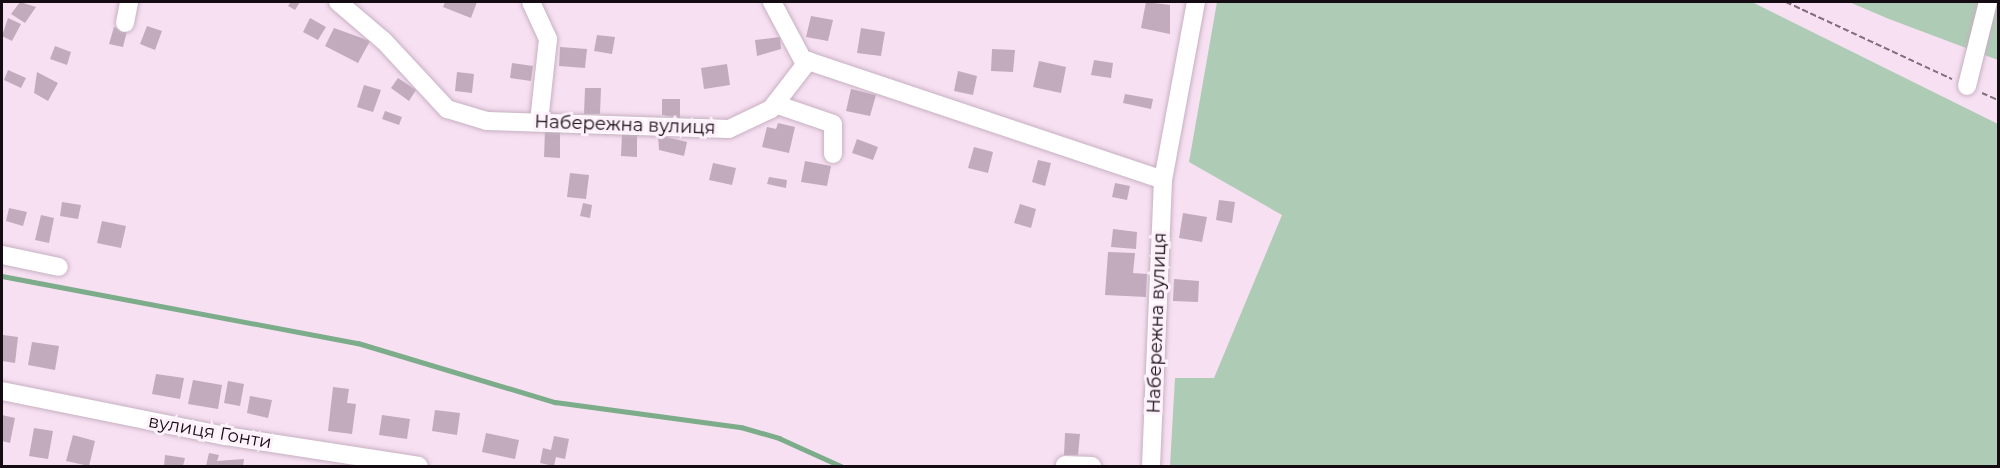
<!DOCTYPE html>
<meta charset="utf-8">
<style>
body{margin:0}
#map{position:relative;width:2000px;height:468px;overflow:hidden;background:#f7e0f2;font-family:Montserrat,sans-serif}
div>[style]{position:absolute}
.green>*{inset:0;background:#aeccb5}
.stream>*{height:4.5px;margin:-2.25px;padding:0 2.25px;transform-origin:2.25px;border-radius:2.25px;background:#7cac89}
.building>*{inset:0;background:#c1abbc}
.path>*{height:2px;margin-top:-1px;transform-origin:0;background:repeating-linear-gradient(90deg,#7f707c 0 6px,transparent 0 9px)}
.roads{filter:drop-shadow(0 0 2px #c6b0c1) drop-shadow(0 0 2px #c6b0c1)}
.minor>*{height:18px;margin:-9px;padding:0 9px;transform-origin:9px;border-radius:9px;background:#fff}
span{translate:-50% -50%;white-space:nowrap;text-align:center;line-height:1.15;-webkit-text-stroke:6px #fef1fb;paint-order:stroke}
.street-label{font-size:18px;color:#140c12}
.frame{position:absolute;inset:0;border:3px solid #140c12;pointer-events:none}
</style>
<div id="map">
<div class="green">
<i style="clip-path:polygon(1217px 2px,1752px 2px,1998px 124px,1998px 466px,1170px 466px,1175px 378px,1214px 378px,1282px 215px,1189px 162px)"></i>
<i style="clip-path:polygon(1849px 2px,1998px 2px,1998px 60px,1889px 19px)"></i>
</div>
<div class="stream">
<i style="left:2px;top:276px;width:362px;rotate:10.7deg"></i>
<i style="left:358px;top:343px;width:206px;rotate:16.7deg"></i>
<i style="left:555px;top:402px;width:188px;rotate:7.7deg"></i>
<i style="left:741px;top:427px;width:40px;rotate:16deg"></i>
<i style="left:779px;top:438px;width:68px;rotate:24.3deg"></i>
</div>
<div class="building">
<i style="clip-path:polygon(20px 2px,36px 7px,25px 23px,11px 14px)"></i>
<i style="clip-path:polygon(291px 2px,300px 2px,295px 10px,288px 6px)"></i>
<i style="clip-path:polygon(445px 2px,477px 2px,471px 18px,443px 7px)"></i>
<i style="clip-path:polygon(1146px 2px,1170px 5px,1170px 34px,1141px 28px)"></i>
<i style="clip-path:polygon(811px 16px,833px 20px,828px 41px,806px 37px)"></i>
<i style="clip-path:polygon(8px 18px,21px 24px,12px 41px,2px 36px)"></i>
<i style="clip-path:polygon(310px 18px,326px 27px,318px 40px,303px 32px)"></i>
<i style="clip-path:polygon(147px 26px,162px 31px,155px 50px,140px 44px)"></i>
<i style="clip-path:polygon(114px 27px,127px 31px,123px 47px,109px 44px)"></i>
<i style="clip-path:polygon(334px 28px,370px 41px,358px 63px,325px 46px)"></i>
<i style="clip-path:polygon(861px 28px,885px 32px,881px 56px,857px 53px)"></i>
<i style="clip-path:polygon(597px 35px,615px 37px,612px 54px,594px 51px)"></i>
<i style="clip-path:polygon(780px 37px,781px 49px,757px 56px,755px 40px)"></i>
<i style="clip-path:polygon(55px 46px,71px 52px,67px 65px,50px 59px)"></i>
<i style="clip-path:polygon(560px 47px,587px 49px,585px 68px,559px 66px)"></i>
<i style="clip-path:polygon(992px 49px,1015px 50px,1013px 72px,991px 71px)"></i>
<i style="clip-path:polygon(1094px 60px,1113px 63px,1111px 78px,1091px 75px)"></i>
<i style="clip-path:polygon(1039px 61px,1066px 67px,1061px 93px,1033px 87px)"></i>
<i style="clip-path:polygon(512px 63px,533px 66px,531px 81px,510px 78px)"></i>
<i style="clip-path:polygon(727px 64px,730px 85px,704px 89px,701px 68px)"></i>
<i style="clip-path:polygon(8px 70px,26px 78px,21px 88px,4px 80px)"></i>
<i style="clip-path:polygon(958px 71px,977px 76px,973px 95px,954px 91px)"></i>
<i style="clip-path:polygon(37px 72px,58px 83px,48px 101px,34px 93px)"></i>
<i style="clip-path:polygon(457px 72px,474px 74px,472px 93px,455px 91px)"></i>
<i style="clip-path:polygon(398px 78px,416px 90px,409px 101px,391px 88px)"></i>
<i style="clip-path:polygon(364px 85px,381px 90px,373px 112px,357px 107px)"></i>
<i style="clip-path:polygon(585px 88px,601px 88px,600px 114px,584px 114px)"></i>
<i style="clip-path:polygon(851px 89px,876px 95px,870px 116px,846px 111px)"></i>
<i style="clip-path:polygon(1125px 94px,1153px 99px,1151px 109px,1123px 103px)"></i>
<i style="clip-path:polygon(662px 99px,680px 99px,680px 118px,662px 115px)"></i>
<i style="clip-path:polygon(385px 111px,402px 117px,399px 125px,382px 119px)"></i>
<i style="clip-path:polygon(778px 123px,795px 127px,789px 153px,762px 147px,767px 127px,776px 129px)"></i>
<i style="clip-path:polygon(545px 130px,560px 130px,560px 158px,544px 157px)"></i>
<i style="clip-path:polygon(622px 134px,637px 135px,637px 157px,621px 156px)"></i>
<i style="clip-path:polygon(658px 135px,687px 142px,684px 156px,659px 150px)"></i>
<i style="clip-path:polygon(857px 139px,878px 147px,873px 160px,852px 153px)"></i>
<i style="clip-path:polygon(974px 147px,993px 152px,988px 173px,968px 168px)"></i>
<i style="clip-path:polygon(1038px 160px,1051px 163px,1045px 186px,1032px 182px)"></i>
<i style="clip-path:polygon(805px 161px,831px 166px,827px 186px,801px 182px)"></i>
<i style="clip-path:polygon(713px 163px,736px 168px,732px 185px,709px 180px)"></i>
<i style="clip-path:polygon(570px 173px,589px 175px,586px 199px,567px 197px)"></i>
<i style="clip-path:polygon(769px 177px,787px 180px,786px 188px,767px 184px)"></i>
<i style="clip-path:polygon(1115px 183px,1130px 186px,1127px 200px,1112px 197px)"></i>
<i style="clip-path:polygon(1219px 200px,1235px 202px,1232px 223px,1216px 220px)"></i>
<i style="clip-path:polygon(62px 202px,81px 205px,78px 219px,60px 216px)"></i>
<i style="clip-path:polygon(583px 203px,592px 205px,590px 218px,580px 216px)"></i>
<i style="clip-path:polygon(1020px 204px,1036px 209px,1031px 228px,1014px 223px)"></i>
<i style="clip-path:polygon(9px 208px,27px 212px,23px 226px,6px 221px)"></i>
<i style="clip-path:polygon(1183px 213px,1207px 217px,1202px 242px,1179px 238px)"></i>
<i style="clip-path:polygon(41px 215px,54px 218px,49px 243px,35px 240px)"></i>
<i style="clip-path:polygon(102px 221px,126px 226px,121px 248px,97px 243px)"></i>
<i style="clip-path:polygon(1113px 229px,1137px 232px,1136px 249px,1111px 247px)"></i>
<i style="clip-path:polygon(1108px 252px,1135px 253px,1133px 273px,1147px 274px,1146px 297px,1105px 295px)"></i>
<i style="clip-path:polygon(1174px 279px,1199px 281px,1198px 302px,1173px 301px)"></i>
<i style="clip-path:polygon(3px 335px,18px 337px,15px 363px,2px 361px)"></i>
<i style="clip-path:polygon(32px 342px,59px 346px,55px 370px,28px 365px)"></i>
<i style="clip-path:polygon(156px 374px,184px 378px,180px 399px,152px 394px)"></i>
<i style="clip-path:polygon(193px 380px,222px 385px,218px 409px,188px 404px)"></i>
<i style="clip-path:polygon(228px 381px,244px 384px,240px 406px,224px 403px)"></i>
<i style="clip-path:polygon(333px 387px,349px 389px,347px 403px,356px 404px,352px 434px,328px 431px)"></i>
<i style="clip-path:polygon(250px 396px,272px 400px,268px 418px,247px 413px)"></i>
<i style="clip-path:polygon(435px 410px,460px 413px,457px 435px,432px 431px)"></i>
<i style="clip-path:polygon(2px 415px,15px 418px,10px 443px,2px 441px)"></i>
<i style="clip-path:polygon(382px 415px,410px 419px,407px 439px,379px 435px)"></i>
<i style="clip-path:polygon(34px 428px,53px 431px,48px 459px,29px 456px)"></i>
<i style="clip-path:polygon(486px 433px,519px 440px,515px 459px,482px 452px)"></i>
<i style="clip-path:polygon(1065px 433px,1080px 434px,1078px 455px,1064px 455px)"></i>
<i style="clip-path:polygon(73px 435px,95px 441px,89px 466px,66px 461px)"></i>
<i style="clip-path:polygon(554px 436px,569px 439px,565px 459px,556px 457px,554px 466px,540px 463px,543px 448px,551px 450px)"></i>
<i style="clip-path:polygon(209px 453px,219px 455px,217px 461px,244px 459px,243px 466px,206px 466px)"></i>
<i style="clip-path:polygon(165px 455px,185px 458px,183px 466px,164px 466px)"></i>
</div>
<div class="path">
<i style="left:1786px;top:2px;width:183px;rotate:24.9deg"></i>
<i style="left:1982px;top:93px;width:17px;rotate:24deg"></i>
</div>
<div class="roads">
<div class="minor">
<i style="left:338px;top:2px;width:60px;rotate:40.3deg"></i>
<i style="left:384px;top:41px;width:93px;rotate:47.2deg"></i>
<i style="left:447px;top:109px;width:42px;rotate:16.7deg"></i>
<i style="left:487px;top:121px;width:242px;rotate:1.9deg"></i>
<i style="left:729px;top:129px;width:47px;rotate:-25.5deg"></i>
<i style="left:771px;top:109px;width:61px;rotate:-52.4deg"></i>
<i style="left:808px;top:61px;width:374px;rotate:18.5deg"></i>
<i style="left:531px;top:2px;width:41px;rotate:65.3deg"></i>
<i style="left:548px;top:39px;width:83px;rotate:96.2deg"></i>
<i style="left:772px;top:2px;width:70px;rotate:62deg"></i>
<i style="left:125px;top:23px;width:21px;rotate:-79deg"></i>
<i style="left:1967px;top:86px;width:87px;rotate:-76deg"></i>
<i style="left:775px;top:104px;width:61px;rotate:19deg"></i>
<i style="left:833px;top:124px;width:30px;rotate:90deg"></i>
<i style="left:2px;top:255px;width:58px;rotate:11.9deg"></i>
<i style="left:2px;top:391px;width:228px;rotate:11.4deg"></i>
<i style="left:226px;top:436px;width:195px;rotate:8.8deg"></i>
<i style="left:1065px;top:465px;width:27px;rotate:2deg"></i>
<i style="left:1151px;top:466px;width:286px;rotate:-87.6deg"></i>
<i style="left:1163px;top:180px;width:181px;rotate:-79.5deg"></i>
</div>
</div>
<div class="street-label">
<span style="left:625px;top:125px;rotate:2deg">Набережна вулиця</span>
<span style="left:1157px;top:323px;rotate:-88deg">Набережна вулиця</span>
<span style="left:210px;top:432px;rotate:10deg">вулиця Гонти</span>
</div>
<div class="frame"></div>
</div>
